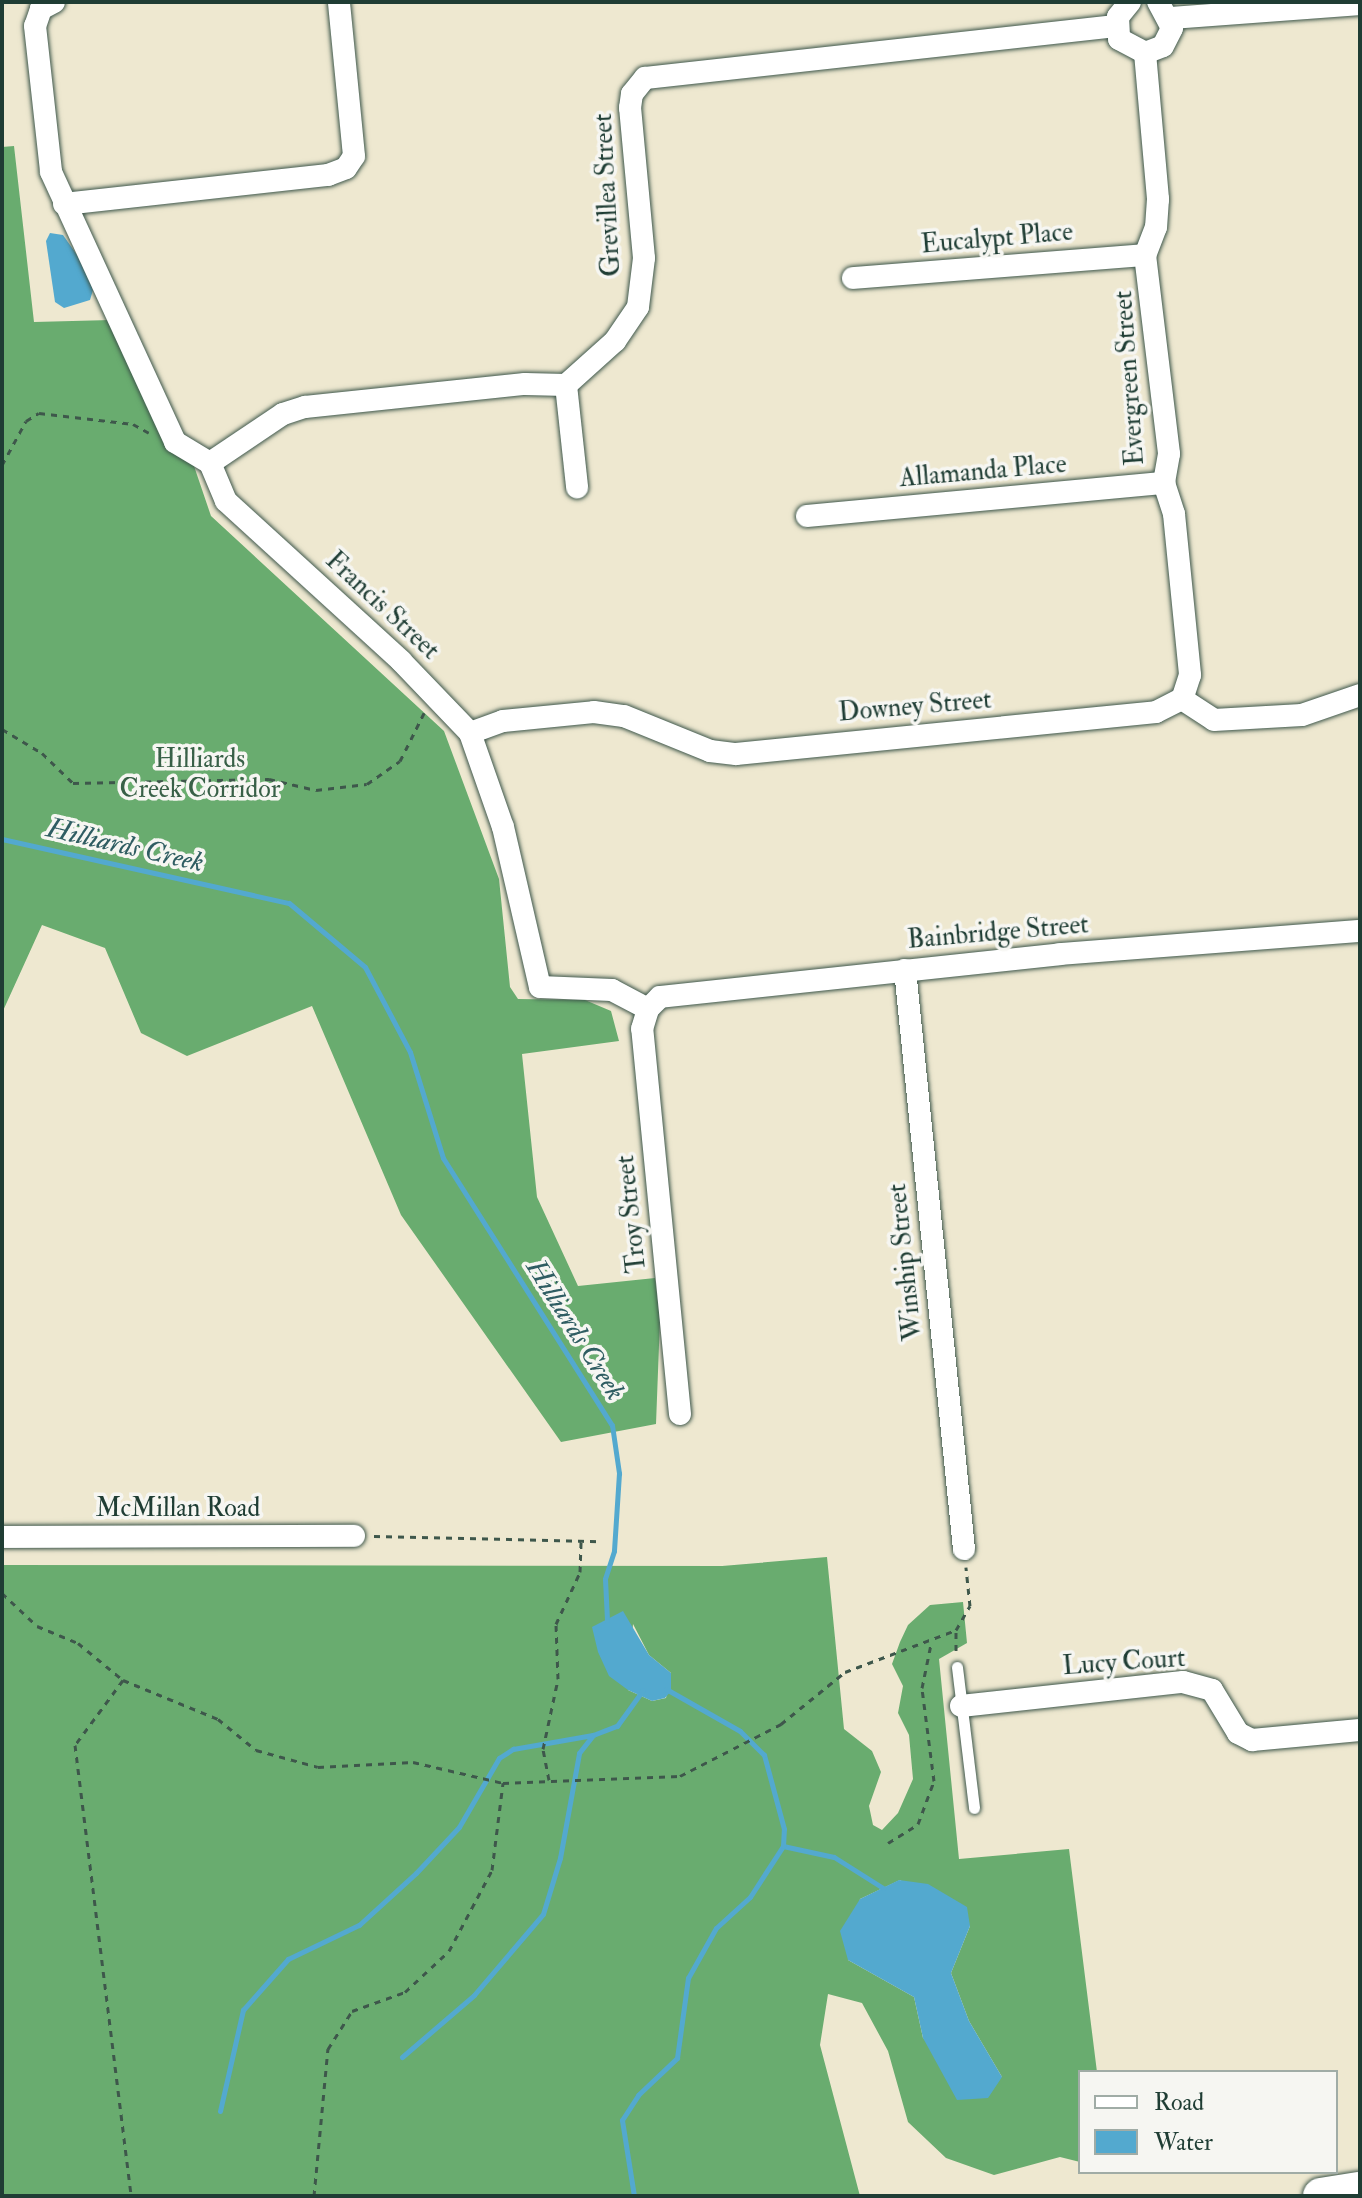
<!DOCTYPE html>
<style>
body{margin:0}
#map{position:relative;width:1362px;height:2198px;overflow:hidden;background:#eee8d0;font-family:"IM FELL Double Pica",serif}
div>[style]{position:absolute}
.forest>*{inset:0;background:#69ac6f}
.water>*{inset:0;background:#53a9cf}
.stream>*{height:5px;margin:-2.5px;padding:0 2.5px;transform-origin:2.5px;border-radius:2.5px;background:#53a9cf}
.path>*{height:3px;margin-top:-1.5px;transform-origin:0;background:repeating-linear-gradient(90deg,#3e574b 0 6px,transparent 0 12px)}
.roads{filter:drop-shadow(0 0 2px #3e574b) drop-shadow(0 0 2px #3e574b)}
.service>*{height:11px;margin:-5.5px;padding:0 5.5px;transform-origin:5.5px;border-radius:5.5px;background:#fff}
.minor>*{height:22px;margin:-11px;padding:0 11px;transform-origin:11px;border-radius:11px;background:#fff}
.trunk>*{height:36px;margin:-18px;padding:0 18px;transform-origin:18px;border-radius:18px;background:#fff}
span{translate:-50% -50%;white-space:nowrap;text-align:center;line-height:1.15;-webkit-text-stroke:7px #f6f6f2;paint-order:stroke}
.street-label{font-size:26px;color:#1f3d34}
.park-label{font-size:26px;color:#386047}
.water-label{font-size:28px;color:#2f5d62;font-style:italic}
.frame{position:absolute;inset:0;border:4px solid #1f3d34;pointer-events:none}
.legend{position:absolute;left:1078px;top:2070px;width:260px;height:104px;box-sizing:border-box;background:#f6f6f2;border:2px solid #a0aca6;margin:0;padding:10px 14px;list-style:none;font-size:24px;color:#1f3d34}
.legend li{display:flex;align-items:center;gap:16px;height:40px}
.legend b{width:40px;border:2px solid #a0aca6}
</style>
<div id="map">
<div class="forest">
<i style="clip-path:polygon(14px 146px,34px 322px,111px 320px,194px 466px,211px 516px,444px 731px,499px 879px,510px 987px,518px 999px,585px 1000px,611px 1011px,619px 1041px,522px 1054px,537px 1197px,578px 1286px,655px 1278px,660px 1319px,656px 1424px,561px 1442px,401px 1215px,312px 1006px,187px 1056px,141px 1033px,105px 948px,42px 925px,2px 1013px,2px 147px)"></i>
<i style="clip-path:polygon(evenodd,827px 1557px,844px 1729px,872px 1751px,881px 1772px,869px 1806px,873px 1825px,882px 1830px,898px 1813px,913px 1779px,909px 1735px,898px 1713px,903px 1686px,892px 1664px,900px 1642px,908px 1625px,930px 1605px,963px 1602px,967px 1643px,939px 1659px,959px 1859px,1069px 1849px,1097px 2072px,1080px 2072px,1080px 2162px,1060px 2157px,994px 2175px,946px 2158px,908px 2122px,888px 2051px,862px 2003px,828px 1994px,820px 2045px,860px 2196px,2px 2196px,2px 1565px,722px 1566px,827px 1557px,633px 1624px,649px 1655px,671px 1673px,666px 1698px,652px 1701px,628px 1690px,633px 1624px,827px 1557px,900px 1880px,970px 1926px,951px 1973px,969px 2021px,1002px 2077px,923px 2038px,914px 1997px,848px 1960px,860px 1899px,900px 1880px)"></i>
</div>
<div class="water">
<i style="clip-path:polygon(50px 233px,63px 235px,84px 265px,93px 290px,90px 300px,64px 308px,55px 302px,46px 241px)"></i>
<i style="clip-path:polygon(623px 1611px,649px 1655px,671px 1673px,671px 1691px,665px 1698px,652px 1701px,628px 1690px,609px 1676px,598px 1652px,592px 1627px)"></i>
<i style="clip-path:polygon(899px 1880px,928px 1884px,967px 1907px,970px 1926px,951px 1973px,969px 2021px,1002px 2077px,988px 2098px,957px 2100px,923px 2038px,914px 1997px,848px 1960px,840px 1931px,860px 1899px)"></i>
</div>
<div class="stream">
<i style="left:2px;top:839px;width:294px;rotate:12.6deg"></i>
<i style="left:289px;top:903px;width:99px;rotate:40.1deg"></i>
<i style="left:365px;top:967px;width:96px;rotate:62.1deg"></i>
<i style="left:410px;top:1052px;width:111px;rotate:72.7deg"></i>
<i style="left:443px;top:1158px;width:316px;rotate:57.7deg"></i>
<i style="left:612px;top:1425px;width:49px;rotate:81.7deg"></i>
<i style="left:619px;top:1473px;width:78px;rotate:93.7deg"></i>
<i style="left:614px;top:1551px;width:29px;rotate:108deg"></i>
<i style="left:605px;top:1579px;width:41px;rotate:87.2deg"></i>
<i style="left:783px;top:1846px;width:52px;rotate:12.2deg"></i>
<i style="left:834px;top:1857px;width:58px;rotate:32.3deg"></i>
<i style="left:402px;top:2057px;width:95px;rotate:-40.7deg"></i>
<i style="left:474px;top:1995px;width:106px;rotate:-49.6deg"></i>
<i style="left:543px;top:1914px;width:59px;rotate:-73.1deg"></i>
<i style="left:560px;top:1858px;width:107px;rotate:-79.7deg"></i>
<i style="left:579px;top:1753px;width:23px;rotate:-52deg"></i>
<i style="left:593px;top:1735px;width:26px;rotate:-21deg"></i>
<i style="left:617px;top:1726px;width:44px;rotate:-54.2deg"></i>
<i style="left:220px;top:2111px;width:104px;rotate:-77.2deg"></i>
<i style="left:243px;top:2010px;width:68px;rotate:-48.6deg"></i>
<i style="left:288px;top:1959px;width:79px;rotate:-25.6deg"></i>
<i style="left:359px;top:1925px;width:77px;rotate:-42.4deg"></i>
<i style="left:416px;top:1873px;width:63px;rotate:-46.9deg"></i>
<i style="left:459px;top:1827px;width:80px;rotate:-59.9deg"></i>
<i style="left:499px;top:1758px;width:17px;rotate:-33deg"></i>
<i style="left:513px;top:1749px;width:81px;rotate:-9.9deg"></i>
<i style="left:634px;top:2196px;width:77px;rotate:-99deg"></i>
<i style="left:622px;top:2120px;width:30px;rotate:-57deg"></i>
<i style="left:638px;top:2095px;width:54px;rotate:-43.5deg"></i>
<i style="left:677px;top:2058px;width:81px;rotate:-82.2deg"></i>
<i style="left:688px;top:1978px;width:57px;rotate:-60.8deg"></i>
<i style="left:716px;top:1928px;width:46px;rotate:-42.4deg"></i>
<i style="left:750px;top:1897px;width:61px;rotate:-57.1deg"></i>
<i style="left:783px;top:1846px;width:17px;rotate:-87deg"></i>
<i style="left:784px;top:1829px;width:77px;rotate:-105.1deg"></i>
<i style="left:764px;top:1755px;width:34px;rotate:-135deg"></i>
<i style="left:740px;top:1731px;width:85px;rotate:-150.4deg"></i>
</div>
<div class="path">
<i style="left:2px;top:465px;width:50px;rotate:-61.4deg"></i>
<i style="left:26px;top:421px;width:15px;rotate:-32deg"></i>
<i style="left:39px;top:413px;width:95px;rotate:6.7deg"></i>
<i style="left:133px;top:424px;width:18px;rotate:29deg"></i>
<i style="left:2px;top:729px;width:47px;rotate:31deg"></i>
<i style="left:42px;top:753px;width:43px;rotate:44.1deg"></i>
<i style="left:73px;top:783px;width:196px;rotate:-1.2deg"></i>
<i style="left:269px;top:779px;width:48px;rotate:13.2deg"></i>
<i style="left:316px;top:790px;width:51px;rotate:-6.7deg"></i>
<i style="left:367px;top:784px;width:40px;rotate:-34.9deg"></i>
<i style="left:400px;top:761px;width:54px;rotate:-63.4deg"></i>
<i style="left:374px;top:1536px;width:226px;rotate:1.3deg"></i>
<i style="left:2px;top:1593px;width:48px;rotate:43.3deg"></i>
<i style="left:37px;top:1626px;width:44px;rotate:22.5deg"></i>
<i style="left:78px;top:1643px;width:58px;rotate:39.4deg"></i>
<i style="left:123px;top:1680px;width:103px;rotate:22.3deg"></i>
<i style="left:218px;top:1719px;width:49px;rotate:39.2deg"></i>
<i style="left:256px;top:1750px;width:64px;rotate:15.3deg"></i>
<i style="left:318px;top:1767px;width:95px;rotate:-3deg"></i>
<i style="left:413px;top:1762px;width:92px;rotate:13.1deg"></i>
<i style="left:503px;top:1783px;width:177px;rotate:-2.3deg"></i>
<i style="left:680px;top:1776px;width:114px;rotate:-27.2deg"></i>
<i style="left:781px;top:1724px;width:82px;rotate:-39.1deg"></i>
<i style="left:845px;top:1672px;width:119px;rotate:-20.7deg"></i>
<i style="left:956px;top:1651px;width:21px;rotate:-90deg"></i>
<i style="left:956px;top:1630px;width:28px;rotate:-60deg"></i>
<i style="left:970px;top:1606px;width:39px;rotate:-96deg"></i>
<i style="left:123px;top:1680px;width:81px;rotate:126.4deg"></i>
<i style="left:75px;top:1745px;width:454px;rotate:82.9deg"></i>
<i style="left:549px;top:1780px;width:32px;rotate:-101deg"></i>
<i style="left:543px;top:1749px;width:72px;rotate:-77.9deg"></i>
<i style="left:558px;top:1679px;width:55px;rotate:-92.1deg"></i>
<i style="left:556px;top:1624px;width:57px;rotate:-65.2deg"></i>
<i style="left:580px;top:1572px;width:32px;rotate:-88deg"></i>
<i style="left:888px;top:1843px;width:36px;rotate:-32deg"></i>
<i style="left:918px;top:1824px;width:46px;rotate:-69.6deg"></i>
<i style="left:934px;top:1781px;width:94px;rotate:-97.4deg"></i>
<i style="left:922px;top:1688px;width:45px;rotate:-78.4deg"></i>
<i style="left:314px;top:2196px;width:148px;rotate:-84.6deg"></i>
<i style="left:328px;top:2049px;width:45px;rotate:-57.7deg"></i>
<i style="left:352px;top:2011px;width:56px;rotate:-19.7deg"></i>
<i style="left:405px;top:1992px;width:60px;rotate:-43deg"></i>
<i style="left:449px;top:1951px;width:92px;rotate:-62deg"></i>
<i style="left:492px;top:1870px;width:88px;rotate:-82.8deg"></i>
</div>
<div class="roads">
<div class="service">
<i style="left:957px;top:1667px;width:142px;rotate:83.1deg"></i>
</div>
<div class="minor">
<i style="left:54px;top:2px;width:15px;rotate:152deg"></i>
<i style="left:41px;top:9px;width:18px;rotate:109deg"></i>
<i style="left:35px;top:26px;width:147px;rotate:83.7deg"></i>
<i style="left:51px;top:172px;width:297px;rotate:65.3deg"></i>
<i style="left:175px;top:442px;width:41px;rotate:31deg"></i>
<i style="left:210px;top:463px;width:41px;rotate:67.2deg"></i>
<i style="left:226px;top:501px;width:237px;rotate:42.4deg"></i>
<i style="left:401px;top:661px;width:100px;rotate:46.2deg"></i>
<i style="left:470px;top:733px;width:100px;rotate:70.7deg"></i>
<i style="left:503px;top:827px;width:164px;rotate:77deg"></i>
<i style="left:540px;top:987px;width:72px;rotate:2.4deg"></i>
<i style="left:612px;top:990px;width:41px;rotate:27.8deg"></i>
<i style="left:1130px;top:2px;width:19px;rotate:129deg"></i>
<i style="left:1118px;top:17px;width:22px;rotate:87deg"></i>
<i style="left:1119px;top:39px;width:30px;rotate:28deg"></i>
<i style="left:1145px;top:53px;width:19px;rotate:-21deg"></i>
<i style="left:1163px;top:46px;width:20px;rotate:-63deg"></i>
<i style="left:1172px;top:28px;width:30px;rotate:-118deg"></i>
<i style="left:1171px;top:18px;width:190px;rotate:-4.2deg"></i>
<i style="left:1145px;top:53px;width:147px;rotate:84.9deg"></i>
<i style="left:1158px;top:199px;width:28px;rotate:94deg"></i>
<i style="left:1156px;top:227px;width:30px;rotate:111deg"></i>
<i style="left:1145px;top:255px;width:200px;rotate:83.1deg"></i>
<i style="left:1169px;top:454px;width:29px;rotate:100deg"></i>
<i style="left:1164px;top:483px;width:33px;rotate:72deg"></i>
<i style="left:1174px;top:514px;width:162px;rotate:84.3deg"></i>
<i style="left:1190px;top:675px;width:25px;rotate:108deg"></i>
<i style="left:64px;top:204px;width:266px;rotate:-6.3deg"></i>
<i style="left:328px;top:175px;width:19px;rotate:-21deg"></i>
<i style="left:346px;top:168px;width:14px;rotate:-56deg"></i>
<i style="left:354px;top:156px;width:155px;rotate:-95.6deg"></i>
<i style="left:853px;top:278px;width:293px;rotate:-4.5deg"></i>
<i style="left:566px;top:385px;width:103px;rotate:83.8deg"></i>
<i style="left:210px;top:463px;width:88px;rotate:-33.9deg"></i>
<i style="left:283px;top:414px;width:23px;rotate:-18deg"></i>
<i style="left:305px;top:407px;width:221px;rotate:-6deg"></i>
<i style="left:525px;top:384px;width:41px;rotate:1.4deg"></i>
<i style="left:566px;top:385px;width:66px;rotate:-41.9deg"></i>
<i style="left:615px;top:341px;width:41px;rotate:-55.9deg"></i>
<i style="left:638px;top:307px;width:49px;rotate:-83deg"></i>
<i style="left:644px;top:258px;width:151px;rotate:-95.3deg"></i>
<i style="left:630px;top:108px;width:14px;rotate:-82deg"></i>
<i style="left:632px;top:94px;width:21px;rotate:-51deg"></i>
<i style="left:645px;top:78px;width:474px;rotate:-6.3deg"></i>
<i style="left:807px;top:516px;width:359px;rotate:-5.3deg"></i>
<i style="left:470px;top:733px;width:35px;rotate:-20deg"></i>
<i style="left:503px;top:721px;width:91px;rotate:-5.6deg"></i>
<i style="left:594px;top:712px;width:30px;rotate:8deg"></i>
<i style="left:624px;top:716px;width:93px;rotate:22.1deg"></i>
<i style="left:710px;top:751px;width:26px;rotate:7deg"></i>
<i style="left:736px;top:754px;width:422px;rotate:-5.7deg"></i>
<i style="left:1156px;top:712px;width:29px;rotate:-27deg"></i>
<i style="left:1182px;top:699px;width:38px;rotate:33deg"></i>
<i style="left:1214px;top:720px;width:88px;rotate:-3.3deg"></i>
<i style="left:1302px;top:715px;width:61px;rotate:-19deg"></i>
<i style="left:905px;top:970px;width:582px;rotate:84.18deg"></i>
<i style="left:680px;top:1414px;width:387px;rotate:-95.6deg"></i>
<i style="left:642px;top:1029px;width:21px;rotate:-73deg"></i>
<i style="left:648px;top:1009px;width:17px;rotate:-45deg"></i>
<i style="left:660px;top:997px;width:402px;rotate:-6.1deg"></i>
<i style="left:1060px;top:954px;width:301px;rotate:-4.4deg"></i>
<i style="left:2px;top:1537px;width:352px;rotate:-0.2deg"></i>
<i style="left:961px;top:1706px;width:223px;rotate:-6.2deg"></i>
<i style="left:1183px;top:1682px;width:30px;rotate:15deg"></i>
<i style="left:1212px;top:1690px;width:50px;rotate:58.8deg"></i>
<i style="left:1238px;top:1733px;width:16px;rotate:27deg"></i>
<i style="left:1252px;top:1740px;width:108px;rotate:-5.3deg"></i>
</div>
<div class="trunk">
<i style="left:1321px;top:2196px;width:39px;rotate:-9deg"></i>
</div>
</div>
<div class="street-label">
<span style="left:608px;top:195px;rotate:-93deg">Grevillea Street</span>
<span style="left:997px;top:239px;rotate:-5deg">Eucalypt Place</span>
<span style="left:1130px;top:378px;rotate:-94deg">Evergreen Street</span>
<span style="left:983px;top:472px;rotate:-5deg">Allamanda Place</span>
<span style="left:382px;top:606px;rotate:43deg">Francis Street</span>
<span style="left:915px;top:707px;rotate:-5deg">Downey Street</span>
<span style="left:998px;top:933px;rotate:-5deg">Bainbridge Street</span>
<span style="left:632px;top:1214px;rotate:-96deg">Troy Street</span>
<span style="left:906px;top:1262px;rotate:-96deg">Winship Street</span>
<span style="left:178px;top:1509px">McMillan Road</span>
<span style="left:1124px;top:1663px;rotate:-4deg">Lucy Court</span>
</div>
<div class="park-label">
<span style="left:200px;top:775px">Hilliards<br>Creek Corridor</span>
</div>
<div class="water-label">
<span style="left:125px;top:846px;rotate:13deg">Hilliards Creek</span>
<span style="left:575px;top:1330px;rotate:58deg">Hilliards Creek</span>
</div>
<div class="frame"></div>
<ul class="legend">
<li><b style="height:10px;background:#fff"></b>Road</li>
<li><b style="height:22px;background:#53a9cf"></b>Water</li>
</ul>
</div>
